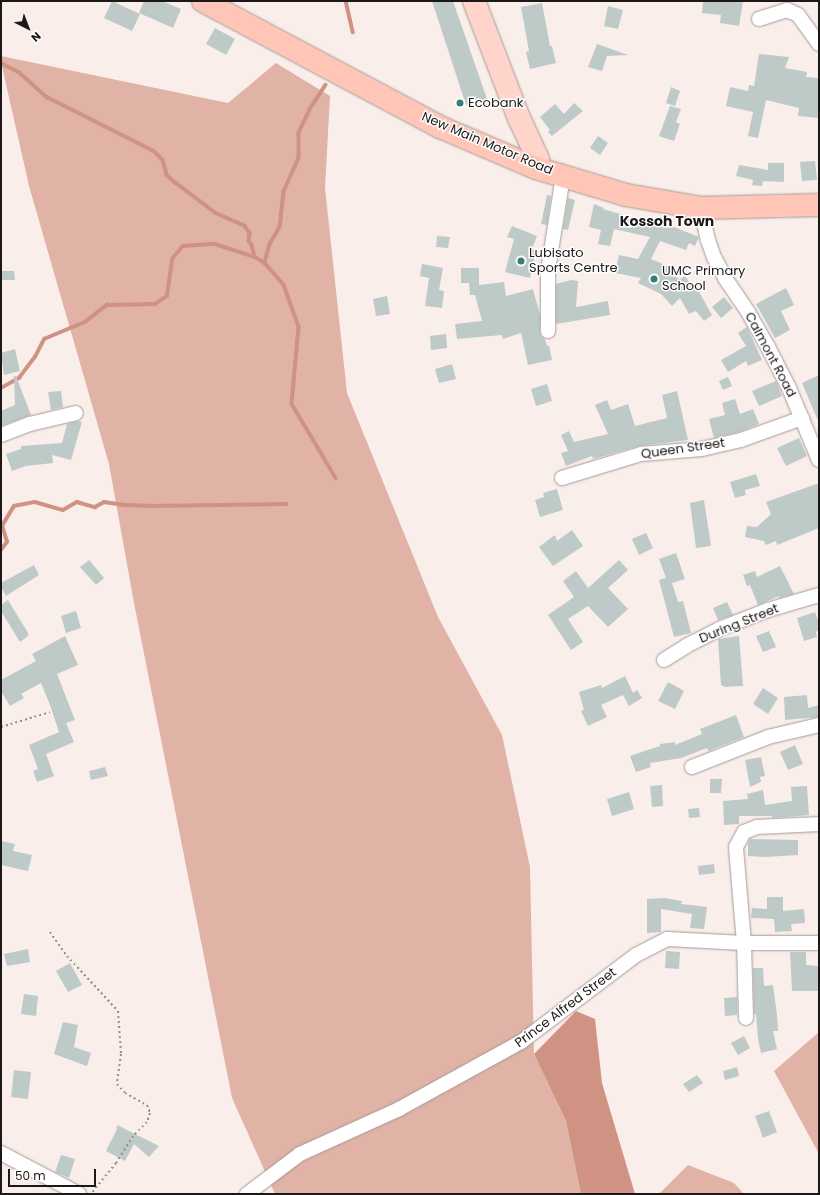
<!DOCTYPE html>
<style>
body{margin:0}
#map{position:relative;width:820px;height:1195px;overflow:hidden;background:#faeeeb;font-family:Poppins,sans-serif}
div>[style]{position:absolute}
.green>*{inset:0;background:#e1b2a6}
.water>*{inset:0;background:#d09282}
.stream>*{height:3.5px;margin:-1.75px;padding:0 1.75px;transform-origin:1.75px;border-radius:1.75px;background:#d09282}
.building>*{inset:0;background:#becac8}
.path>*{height:2px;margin-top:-1px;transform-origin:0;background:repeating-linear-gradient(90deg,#978e8c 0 2px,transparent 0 5px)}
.roads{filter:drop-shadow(0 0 1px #a59a97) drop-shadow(0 0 1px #a59a97)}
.minor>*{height:14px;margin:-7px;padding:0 7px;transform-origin:7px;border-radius:7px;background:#fff}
.primary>*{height:22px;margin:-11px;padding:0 11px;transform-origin:11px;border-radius:11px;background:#ffd4ca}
.trunk>*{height:22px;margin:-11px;padding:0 11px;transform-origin:11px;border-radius:11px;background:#ffc6b8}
.dots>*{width:11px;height:11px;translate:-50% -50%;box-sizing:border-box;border:2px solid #fefefe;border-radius:50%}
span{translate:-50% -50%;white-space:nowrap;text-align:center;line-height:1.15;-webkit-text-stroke:3px #fefefe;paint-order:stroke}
.poi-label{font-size:13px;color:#1c1817}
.left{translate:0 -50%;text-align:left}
.street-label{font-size:13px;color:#1c1817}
.neighbourhood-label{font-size:14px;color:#1c1817;font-weight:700}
.frame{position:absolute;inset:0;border:2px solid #1c1817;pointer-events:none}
.north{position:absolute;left:8px;top:8px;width:40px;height:40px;-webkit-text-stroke:3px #fefefe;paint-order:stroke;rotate:138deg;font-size:11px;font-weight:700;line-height:16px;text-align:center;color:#1c1817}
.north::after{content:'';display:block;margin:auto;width:14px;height:18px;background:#1c1817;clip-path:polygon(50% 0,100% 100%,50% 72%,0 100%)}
.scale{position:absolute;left:8px;top:1169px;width:88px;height:18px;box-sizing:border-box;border:2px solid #1c1817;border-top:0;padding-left:5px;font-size:12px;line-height:14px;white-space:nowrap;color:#1c1817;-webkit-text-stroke:3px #fefefe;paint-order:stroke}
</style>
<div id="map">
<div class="green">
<i style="clip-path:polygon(1px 56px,228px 103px,276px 63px,330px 96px,325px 188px,347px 393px,438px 617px,502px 735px,530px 867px,534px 1054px,566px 1121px,581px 1194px,275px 1194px,232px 1098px,134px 603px,109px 464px,29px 186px,1px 62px)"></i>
<i style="clip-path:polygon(819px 1032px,819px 1154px,774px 1071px)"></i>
<i style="clip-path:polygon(688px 1165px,734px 1183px,744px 1194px,659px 1194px)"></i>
</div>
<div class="water">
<i style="clip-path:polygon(576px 1011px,595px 1019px,602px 1083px,635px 1194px,581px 1194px,566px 1121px,534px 1054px)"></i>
</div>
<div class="stream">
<i style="left:346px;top:1px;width:32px;rotate:77deg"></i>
<i style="left:1px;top:63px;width:20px;rotate:27deg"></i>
<i style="left:19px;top:72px;width:38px;rotate:42deg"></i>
<i style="left:47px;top:97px;width:120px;rotate:26.8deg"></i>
<i style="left:154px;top:151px;width:13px;rotate:45deg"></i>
<i style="left:163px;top:160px;width:16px;rotate:75deg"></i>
<i style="left:167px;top:175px;width:12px;rotate:42deg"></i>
<i style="left:176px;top:183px;width:50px;rotate:36.9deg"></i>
<i style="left:216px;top:213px;width:32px;rotate:24deg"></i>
<i style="left:245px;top:226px;width:9px;rotate:54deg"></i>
<i style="left:250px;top:233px;width:8px;rotate:97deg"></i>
<i style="left:249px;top:241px;width:5px;rotate:53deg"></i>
<i style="left:252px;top:245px;width:12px;rotate:76deg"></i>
<i style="left:255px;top:257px;width:12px;rotate:31deg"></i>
<i style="left:326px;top:85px;width:30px;rotate:123deg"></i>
<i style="left:310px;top:110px;width:25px;rotate:116deg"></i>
<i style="left:299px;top:133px;width:25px;rotate:90deg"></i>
<i style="left:299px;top:158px;width:36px;rotate:114deg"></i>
<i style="left:284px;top:191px;width:36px;rotate:96deg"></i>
<i style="left:280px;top:227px;width:20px;rotate:120deg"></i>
<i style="left:270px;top:244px;width:20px;rotate:105deg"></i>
<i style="left:265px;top:263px;width:29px;rotate:49deg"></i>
<i style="left:284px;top:285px;width:45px;rotate:70.3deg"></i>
<i style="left:299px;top:327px;width:77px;rotate:95.2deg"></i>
<i style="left:292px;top:404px;width:86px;rotate:59.3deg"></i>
<i style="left:1px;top:388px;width:21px;rotate:-29deg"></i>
<i style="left:19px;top:378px;width:26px;rotate:-53deg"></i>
<i style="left:35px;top:357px;width:20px;rotate:-63deg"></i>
<i style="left:44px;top:339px;width:44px;rotate:-22.5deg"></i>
<i style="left:85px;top:322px;width:28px;rotate:-38deg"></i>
<i style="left:107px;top:305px;width:48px;rotate:-1.2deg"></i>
<i style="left:155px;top:304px;width:14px;rotate:-34deg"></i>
<i style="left:167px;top:296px;width:37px;rotate:-82deg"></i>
<i style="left:172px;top:259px;width:17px;rotate:-50deg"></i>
<i style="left:183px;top:246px;width:32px;rotate:-4deg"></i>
<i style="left:215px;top:244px;width:42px;rotate:18deg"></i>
<i style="left:1px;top:550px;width:10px;rotate:-53deg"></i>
<i style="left:7px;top:542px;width:17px;rotate:-107deg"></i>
<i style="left:2px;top:526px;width:23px;rotate:-59deg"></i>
<i style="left:14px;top:506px;width:21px;rotate:-11deg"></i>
<i style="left:35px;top:502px;width:29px;rotate:16deg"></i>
<i style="left:63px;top:510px;width:16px;rotate:-30deg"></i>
<i style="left:77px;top:502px;width:19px;rotate:16deg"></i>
<i style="left:95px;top:507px;width:10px;rotate:-29deg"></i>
<i style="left:104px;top:502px;width:21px;rotate:8deg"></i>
<i style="left:125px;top:505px;width:24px;rotate:2deg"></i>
<i style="left:149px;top:506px;width:137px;rotate:-0.8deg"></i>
</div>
<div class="building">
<i style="clip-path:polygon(112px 1px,140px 14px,132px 31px,104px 18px)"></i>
<i style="clip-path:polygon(144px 1px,162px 1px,181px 9px,173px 28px,139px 13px)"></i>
<i style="clip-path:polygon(432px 1px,453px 1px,487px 99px,466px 105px)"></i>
<i style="clip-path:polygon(703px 1px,743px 1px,739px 26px,720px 23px,721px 15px,702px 13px)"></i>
<i style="clip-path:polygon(542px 3px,550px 46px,552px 46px,556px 63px,530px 69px,526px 52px,529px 51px,521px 7px)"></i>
<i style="clip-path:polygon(608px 6px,623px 10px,618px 29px,604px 26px)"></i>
<i style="clip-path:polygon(215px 28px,235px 39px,226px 55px,206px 44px)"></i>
<i style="clip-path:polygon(597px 44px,628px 55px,607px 56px,602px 71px,588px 67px)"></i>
<i style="clip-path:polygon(759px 54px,789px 57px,785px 68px,807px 72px,806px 77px,819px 78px,819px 118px,798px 116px,799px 108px,766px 100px,758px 138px,748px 136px,753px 112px,726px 106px,730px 87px,748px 91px,749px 85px,754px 86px)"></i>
<i style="clip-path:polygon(671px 87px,680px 91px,675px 106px,666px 103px)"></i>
<i style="clip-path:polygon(574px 103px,583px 111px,552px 136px,548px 132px,550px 130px,540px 117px,555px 104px,564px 114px)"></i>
<i style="clip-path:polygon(670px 106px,681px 109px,676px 122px,680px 124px,674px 141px,659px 136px)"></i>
<i style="clip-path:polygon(598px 136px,608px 143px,600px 155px,590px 148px)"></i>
<i style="clip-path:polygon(815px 161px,817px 180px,802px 181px,800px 162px)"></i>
<i style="clip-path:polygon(768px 163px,784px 163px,784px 182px,763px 181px,762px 186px,752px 185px,753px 180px,736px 176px,739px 165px,768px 170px)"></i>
<i style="clip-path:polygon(547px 195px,551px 196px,547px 225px,541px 224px)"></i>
<i style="clip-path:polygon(568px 198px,575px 200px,568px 230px,563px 229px)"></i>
<i style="clip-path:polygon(594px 204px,604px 208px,603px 209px,627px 216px,627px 218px,662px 226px,662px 224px,674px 227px,699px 237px,695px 246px,689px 243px,686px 250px,660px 241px,651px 259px,670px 267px,667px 273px,680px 279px,685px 276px,696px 291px,698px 290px,712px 315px,704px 321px,696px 311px,689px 314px,680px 298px,672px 306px,661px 294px,638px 283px,641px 278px,615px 273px,619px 255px,638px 259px,650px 237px,614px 229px,610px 246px,598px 244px,601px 230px,589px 227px)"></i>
<i style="clip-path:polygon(512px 226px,537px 236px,532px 249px,536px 250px,530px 278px,505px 272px,514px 239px,507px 237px)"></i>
<i style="clip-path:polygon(437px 236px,450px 237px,448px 248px,436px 247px)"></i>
<i style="clip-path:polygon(422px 264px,443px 268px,439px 290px,444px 291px,442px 308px,425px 306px,429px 278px,420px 276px)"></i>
<i style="clip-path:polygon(461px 268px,479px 268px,479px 285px,504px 282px,506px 296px,533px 289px,540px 315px,540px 331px,541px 336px,545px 339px,547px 346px,549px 346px,552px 360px,528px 365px,521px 333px,503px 339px,502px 335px,457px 339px,455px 324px,482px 321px,475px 295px,470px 295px,469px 283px,461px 283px)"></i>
<i style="clip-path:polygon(1px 271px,14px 271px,15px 280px,1px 280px)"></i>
<i style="clip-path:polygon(571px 280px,578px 281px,576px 307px,608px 301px,610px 315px,556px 324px,556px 284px)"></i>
<i style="clip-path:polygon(786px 288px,794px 305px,781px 311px,790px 330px,775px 338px,756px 304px)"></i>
<i style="clip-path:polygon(387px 296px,390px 314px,376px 316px,373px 299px)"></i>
<i style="clip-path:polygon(724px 297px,733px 308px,721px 318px,712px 307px)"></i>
<i style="clip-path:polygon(747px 327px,762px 360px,748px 366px,746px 361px,728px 372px,721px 360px,746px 346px,738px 333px)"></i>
<i style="clip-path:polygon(446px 334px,447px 348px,431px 350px,430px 336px)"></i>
<i style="clip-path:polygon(15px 349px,20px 371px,4px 375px,1px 353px)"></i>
<i style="clip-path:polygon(452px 364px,456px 379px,439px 383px,435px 369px)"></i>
<i style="clip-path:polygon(819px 375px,819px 423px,802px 383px)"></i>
<i style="clip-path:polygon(14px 376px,16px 376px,31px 415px,1px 426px,1px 411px,15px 405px)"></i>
<i style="clip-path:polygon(728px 377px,732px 386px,723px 390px,719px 381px)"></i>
<i style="clip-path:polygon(776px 381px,782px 396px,759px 406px,752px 391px)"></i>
<i style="clip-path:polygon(547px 384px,552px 401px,536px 406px,531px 389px)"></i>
<i style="clip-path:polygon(61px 391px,63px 407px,51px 410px,48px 392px)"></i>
<i style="clip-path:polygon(677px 391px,688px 440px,639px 446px,593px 459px,592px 456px,566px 466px,561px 453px,568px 451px,561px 435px,569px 431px,574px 442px,608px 434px,595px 405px,607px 400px,611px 410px,628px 404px,635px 426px,667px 418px,662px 395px)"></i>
<i style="clip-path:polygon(735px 399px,740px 414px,753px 409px,759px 424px,739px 432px,714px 438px,709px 419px,725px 415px,722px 403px)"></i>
<i style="clip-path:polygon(78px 421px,82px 422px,71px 460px,52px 455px,53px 463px,26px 466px,12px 471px,6px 454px,21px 449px,21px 446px,62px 443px,67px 424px)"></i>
<i style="clip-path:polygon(799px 438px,807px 456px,786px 466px,777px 448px)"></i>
<i style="clip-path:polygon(756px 474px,760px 486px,745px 490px,746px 495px,735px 498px,730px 482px)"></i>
<i style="clip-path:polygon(819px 483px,819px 528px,777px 545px,776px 541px,766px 545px,764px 541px,745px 537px,747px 526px,757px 527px,771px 514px,766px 502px)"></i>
<i style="clip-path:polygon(557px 489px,563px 510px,540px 517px,535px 500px,544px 497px,543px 493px)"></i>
<i style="clip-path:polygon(704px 500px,711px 546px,696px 548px,690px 503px)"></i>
<i style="clip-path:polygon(572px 530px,583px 546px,553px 566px,539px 547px,555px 535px,557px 541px)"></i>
<i style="clip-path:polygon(646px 533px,653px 548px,639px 555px,632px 539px)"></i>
<i style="clip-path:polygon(676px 553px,685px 579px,672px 583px,678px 602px,683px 601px,691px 633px,674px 637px,659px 580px,666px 578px,659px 559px)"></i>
<i style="clip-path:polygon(89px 560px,104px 578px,96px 585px,80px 567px)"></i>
<i style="clip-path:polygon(619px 560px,628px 570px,608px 588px,628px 609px,608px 627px,588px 606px,568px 619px,583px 642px,571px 650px,548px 615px,574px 597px,563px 581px,576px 571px,588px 588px)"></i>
<i style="clip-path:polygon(34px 565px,39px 575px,6px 596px,1px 587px,1px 583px)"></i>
<i style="clip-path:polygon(780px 566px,794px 594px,779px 598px,779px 596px,758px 605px,750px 585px,747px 586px,743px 575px,755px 571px,757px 577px)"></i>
<i style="clip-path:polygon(8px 600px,28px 633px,28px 636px,20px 642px,1px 611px,1px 605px)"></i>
<i style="clip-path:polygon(727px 602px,733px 615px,718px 620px,713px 608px)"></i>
<i style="clip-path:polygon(76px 611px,81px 628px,66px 633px,61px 616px)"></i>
<i style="clip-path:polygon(815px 612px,819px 623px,819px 630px,816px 632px,817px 637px,804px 641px,797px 618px)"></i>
<i style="clip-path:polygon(769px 631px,776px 647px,763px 652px,756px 636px)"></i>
<i style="clip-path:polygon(65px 636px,78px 665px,57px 674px,75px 720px,66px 723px,74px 742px,46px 754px,54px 776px,37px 782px,33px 771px,38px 769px,29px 745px,59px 732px,50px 705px,41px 683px,21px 694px,24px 698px,10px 706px,1px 691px,1px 680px,36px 661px,32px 654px)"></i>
<i style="clip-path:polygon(739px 636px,743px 686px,725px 687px,721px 685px,718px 639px)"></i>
<i style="clip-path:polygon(625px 676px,633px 693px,637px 690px,642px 698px,629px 706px,623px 695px,601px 705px,607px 717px,588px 726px,581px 711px,584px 710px,579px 692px,601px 685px,602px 688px)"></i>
<i style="clip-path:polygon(668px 682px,684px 691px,675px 709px,658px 701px)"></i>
<i style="clip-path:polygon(763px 688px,778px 698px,768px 714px,753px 704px)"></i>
<i style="clip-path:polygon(807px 695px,808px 708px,819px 705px,819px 717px,785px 720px,784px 697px)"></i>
<i style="clip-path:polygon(736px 715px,744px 737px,708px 751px,707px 748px,681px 758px,650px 763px,651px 767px,636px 772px,630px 756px,660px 746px,660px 744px,675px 742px,675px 745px,702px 734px,700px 729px)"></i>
<i style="clip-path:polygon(795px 745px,803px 764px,788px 770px,780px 752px)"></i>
<i style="clip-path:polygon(761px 757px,765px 776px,760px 777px,761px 782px,750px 787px,745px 760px)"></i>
<i style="clip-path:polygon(105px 767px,108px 776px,91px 780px,89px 771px)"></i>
<i style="clip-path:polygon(710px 779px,722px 779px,721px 793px,710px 793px)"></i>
<i style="clip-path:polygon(662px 785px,663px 806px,652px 807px,650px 786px)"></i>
<i style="clip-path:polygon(807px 786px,809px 815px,773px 818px,772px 816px,739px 816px,739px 824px,724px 825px,723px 801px,748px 799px,747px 794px,763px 790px,765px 805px,792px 801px,791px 787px)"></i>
<i style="clip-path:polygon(629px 792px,634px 809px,612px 816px,607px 799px)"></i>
<i style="clip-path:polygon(699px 808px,700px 817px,689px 818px,688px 809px)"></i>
<i style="clip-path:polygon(750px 839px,798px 840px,798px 855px,766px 857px,748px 856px,748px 843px)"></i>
<i style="clip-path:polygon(1px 841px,15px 844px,13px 851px,32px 855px,28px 871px,1px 865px)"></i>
<i style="clip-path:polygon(714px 864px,715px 873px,699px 875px,698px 866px)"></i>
<i style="clip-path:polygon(767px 897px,783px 897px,783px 911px,804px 909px,805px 923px,791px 924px,792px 931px,775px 932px,774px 919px,751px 918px,752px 908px,767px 909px)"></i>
<i style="clip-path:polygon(665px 898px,682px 901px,681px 904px,707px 907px,704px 929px,690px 928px,692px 914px,661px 909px,661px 932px,647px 933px,647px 899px)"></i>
<i style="clip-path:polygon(28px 949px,30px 962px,7px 966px,4px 954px)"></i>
<i style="clip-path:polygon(666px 951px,680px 952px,679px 969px,665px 968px)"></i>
<i style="clip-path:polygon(790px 952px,806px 952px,806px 965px,819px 966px,819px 991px,792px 991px)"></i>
<i style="clip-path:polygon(70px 963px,82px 985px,68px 992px,56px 971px)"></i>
<i style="clip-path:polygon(753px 968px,763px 968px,764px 986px,773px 985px,777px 1015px,778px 1031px,773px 1031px,777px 1049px,761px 1053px,758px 1039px,756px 1014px,754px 1014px)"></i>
<i style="clip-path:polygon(24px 994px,38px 996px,36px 1016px,21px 1014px)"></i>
<i style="clip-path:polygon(737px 997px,737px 1015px,725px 1016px,724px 998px)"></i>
<i style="clip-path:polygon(63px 1022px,78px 1025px,74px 1047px,91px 1053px,87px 1066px,54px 1054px)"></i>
<i style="clip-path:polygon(744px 1036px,750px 1048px,738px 1055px,731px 1043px)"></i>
<i style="clip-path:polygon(737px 1067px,739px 1076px,725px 1080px,723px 1071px)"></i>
<i style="clip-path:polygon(14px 1070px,31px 1072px,28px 1099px,11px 1097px)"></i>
<i style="clip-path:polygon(697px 1075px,703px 1083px,689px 1092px,683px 1084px)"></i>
<i style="clip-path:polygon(769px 1111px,777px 1132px,763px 1138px,755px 1116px)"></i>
<i style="clip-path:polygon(118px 1125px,123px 1128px,159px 1146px,149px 1157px,134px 1144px,125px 1161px,106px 1151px,117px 1129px,116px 1128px)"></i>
<i style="clip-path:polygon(61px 1155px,75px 1159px,69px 1178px,55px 1172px)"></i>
</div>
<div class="path">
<i style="left:1px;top:727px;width:51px;rotate:-17deg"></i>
<i style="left:50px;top:932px;width:29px;rotate:55deg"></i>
<i style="left:67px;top:956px;width:75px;rotate:47.2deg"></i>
<i style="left:118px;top:1011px;width:43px;rotate:86deg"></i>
<i style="left:121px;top:1054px;width:30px;rotate:98deg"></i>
<i style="left:117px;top:1084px;width:12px;rotate:48deg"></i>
<i style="left:125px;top:1093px;width:25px;rotate:29deg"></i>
<i style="left:147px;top:1105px;width:9px;rotate:69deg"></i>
<i style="left:150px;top:1113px;width:9px;rotate:108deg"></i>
<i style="left:147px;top:1122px;width:20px;rotate:135deg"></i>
<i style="left:133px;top:1136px;width:32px;rotate:122deg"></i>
<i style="left:116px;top:1163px;width:38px;rotate:129deg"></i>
</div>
<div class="roads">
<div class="minor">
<i style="left:759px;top:19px;width:29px;rotate:-18deg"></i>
<i style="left:787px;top:10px;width:12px;rotate:24deg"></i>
<i style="left:798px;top:15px;width:36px;rotate:54deg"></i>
<i style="left:701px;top:208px;width:33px;rotate:78deg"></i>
<i style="left:708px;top:240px;width:18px;rotate:71deg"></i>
<i style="left:714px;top:257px;width:24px;rotate:62deg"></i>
<i style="left:725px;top:278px;width:41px;rotate:55.9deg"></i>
<i style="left:748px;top:312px;width:40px;rotate:60.3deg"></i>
<i style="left:768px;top:347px;width:46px;rotate:62.9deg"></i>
<i style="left:789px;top:388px;width:78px;rotate:67.4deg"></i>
<i style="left:548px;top:331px;width:61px;rotate:-90deg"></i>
<i style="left:548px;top:270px;width:95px;rotate:-80.9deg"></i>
<i style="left:1px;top:435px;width:31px;rotate:-21deg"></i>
<i style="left:30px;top:424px;width:47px;rotate:-13.4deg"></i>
<i style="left:562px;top:478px;width:83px;rotate:-16.9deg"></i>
<i style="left:641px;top:454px;width:61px;rotate:-4.7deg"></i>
<i style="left:702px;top:449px;width:40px;rotate:-13deg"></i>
<i style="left:741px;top:440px;width:65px;rotate:-19.8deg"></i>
<i style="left:664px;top:660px;width:26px;rotate:-32deg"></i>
<i style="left:686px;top:646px;width:37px;rotate:-27deg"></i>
<i style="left:719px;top:629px;width:53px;rotate:-21.2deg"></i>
<i style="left:768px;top:610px;width:53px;rotate:-16.4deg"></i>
<i style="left:692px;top:767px;width:82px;rotate:-21.5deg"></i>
<i style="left:768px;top:737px;width:52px;rotate:-13.2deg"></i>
<i style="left:746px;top:1018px;width:75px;rotate:-91.5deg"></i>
<i style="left:744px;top:943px;width:96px;rotate:-94.8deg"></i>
<i style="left:736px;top:847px;width:17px;rotate:-62deg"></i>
<i style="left:744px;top:832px;width:14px;rotate:-21deg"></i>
<i style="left:757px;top:827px;width:62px;rotate:-2.8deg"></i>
<i style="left:1px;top:1153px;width:88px;rotate:27.7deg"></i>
<i style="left:247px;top:1194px;width:66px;rotate:-37deg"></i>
<i style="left:300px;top:1154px;width:109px;rotate:-24.4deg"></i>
<i style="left:399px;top:1109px;width:139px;rotate:-28.8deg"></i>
<i style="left:521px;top:1042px;width:144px;rotate:-37.1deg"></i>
<i style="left:636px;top:955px;width:35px;rotate:-27deg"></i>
<i style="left:667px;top:939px;width:77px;rotate:3deg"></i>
<i style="left:744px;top:943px;width:75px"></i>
</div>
<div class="primary">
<i style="left:474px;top:1px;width:125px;rotate:69deg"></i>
<i style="left:519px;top:118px;width:45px;rotate:65.1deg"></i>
<i style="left:538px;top:159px;width:9px;rotate:103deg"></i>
</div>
<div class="trunk">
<i style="left:203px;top:1px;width:268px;rotate:28deg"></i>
<i style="left:440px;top:127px;width:104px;rotate:23.1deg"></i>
<i style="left:536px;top:168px;width:94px;rotate:16.7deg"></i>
<i style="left:626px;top:195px;width:76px;rotate:9.8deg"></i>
<i style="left:701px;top:208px;width:118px;rotate:-1.5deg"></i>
</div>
</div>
<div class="dots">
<i style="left:460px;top:103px;background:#377e78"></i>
<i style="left:521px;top:261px;background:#377e78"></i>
<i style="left:654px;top:279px;background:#377e78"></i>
</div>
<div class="poi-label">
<span class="left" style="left:468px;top:103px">Ecobank</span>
<span class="left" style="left:529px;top:261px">Lubisato<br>Sports Centre</span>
<span class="left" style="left:662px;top:279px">UMC Primary<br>School</span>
</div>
<div class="street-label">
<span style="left:487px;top:144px;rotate:23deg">New Main Motor Road</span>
<span style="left:770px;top:355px;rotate:62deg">Calmont Road</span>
<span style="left:683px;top:449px;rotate:-8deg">Queen Street</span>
<span style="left:739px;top:624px;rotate:-22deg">During Street</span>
<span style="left:566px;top:1008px;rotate:-37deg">Prince Alfred Street</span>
</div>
<div class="neighbourhood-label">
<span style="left:667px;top:221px">Kossoh Town</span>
</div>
<div class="frame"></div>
<div class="north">N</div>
<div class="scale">50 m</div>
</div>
